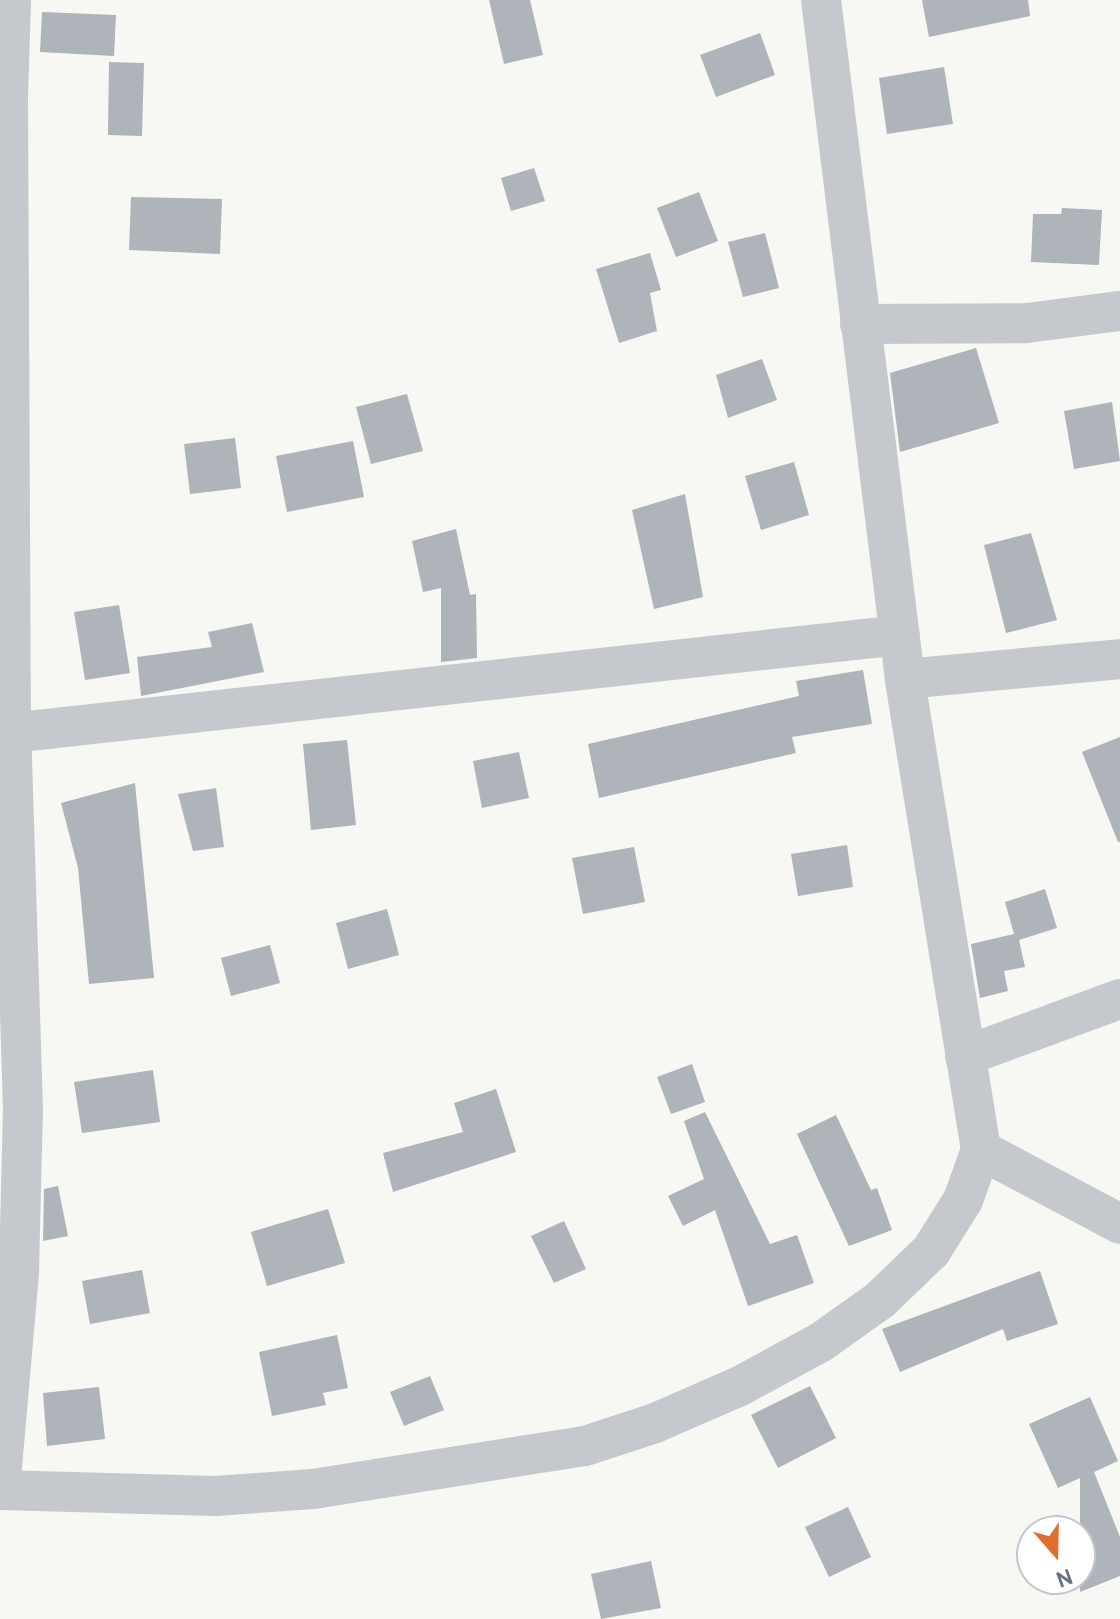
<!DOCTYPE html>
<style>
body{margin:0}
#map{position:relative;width:1120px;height:1619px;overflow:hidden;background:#f7f7f4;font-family:Overpass,sans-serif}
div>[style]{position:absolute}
.building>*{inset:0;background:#aeb4ba}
.minor>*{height:40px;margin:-20px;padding:0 20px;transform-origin:20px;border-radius:20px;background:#c5c8cc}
span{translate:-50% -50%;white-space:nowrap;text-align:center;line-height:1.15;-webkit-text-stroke:8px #fff;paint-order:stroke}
.north{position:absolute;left:1016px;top:1515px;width:80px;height:80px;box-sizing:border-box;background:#fff;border:2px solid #c2c7ce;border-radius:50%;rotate:160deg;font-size:22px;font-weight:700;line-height:32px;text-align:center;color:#677384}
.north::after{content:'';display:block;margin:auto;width:28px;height:36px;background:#de6f2d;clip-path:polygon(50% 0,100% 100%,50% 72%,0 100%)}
</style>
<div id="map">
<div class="building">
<i style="clip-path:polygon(489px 0,530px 0,543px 55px,504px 64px)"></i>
<i style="clip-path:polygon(922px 0,1028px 0,1030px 16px,929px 37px)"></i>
<i style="clip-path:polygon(42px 12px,116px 15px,114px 56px,40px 52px)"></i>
<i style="clip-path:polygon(760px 33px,775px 75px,716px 97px,700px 55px)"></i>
<i style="clip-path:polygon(109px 62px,144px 63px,142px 136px,108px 135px)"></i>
<i style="clip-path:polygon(944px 67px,953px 124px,887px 134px,879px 78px)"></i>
<i style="clip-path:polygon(534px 168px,545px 201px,511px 211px,501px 178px)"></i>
<i style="clip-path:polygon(699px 192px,718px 241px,676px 257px,657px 208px)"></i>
<i style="clip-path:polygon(131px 197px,222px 199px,220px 254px,129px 250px)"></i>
<i style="clip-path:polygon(1062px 208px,1102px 210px,1099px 265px,1031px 262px,1033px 214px,1061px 214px)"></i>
<i style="clip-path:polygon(765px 233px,779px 288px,743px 297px,728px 242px)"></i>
<i style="clip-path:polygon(650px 253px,661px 290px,650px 293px,657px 331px,619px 343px,596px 269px)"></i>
<i style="clip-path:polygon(976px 348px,999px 423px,900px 452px,890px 373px)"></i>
<i style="clip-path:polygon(762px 359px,777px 400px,728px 418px,716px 375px)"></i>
<i style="clip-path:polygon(407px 394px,423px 451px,371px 464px,356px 407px)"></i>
<i style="clip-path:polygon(1112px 402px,1120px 461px,1074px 469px,1064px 411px)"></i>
<i style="clip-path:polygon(235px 438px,241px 488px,190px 494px,184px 444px)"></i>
<i style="clip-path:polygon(353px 441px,364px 497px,287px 512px,276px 456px)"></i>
<i style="clip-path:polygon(794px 462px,809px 515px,761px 530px,745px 476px)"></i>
<i style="clip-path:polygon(685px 494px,703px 597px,654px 609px,632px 510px)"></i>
<i style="clip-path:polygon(456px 529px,470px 595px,476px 594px,477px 658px,441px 662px,441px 588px,423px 592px,412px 541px)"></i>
<i style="clip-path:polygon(1031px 533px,1057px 620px,1006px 633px,984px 545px)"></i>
<i style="clip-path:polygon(119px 605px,130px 673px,85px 680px,74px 612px)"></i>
<i style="clip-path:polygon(252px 623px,264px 672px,141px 696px,137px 657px,212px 647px,208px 632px)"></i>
<i style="clip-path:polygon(863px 670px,872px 724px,792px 737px,796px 753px,599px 798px,588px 744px,799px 696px,796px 681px)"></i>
<i style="clip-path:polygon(1120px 737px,1120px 842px,1118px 842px,1082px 752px)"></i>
<i style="clip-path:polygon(347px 740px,356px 825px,311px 830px,303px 744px)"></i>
<i style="clip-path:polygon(519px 752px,529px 798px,482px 808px,473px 761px)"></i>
<i style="clip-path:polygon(135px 783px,154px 978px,89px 984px,78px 868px,61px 803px)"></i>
<i style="clip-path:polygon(216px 788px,224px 847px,193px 851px,178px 794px)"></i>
<i style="clip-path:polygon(847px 845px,853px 887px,798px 896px,791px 854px)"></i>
<i style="clip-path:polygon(634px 847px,645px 902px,583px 914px,572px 858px)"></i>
<i style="clip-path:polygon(1045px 889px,1057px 928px,1019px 940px,1025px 967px,1004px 971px,1008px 991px,980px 998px,971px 944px,1014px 934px,1005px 902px)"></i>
<i style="clip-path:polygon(387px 909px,399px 955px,348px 969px,336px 923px)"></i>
<i style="clip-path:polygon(270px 945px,280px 983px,231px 996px,221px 958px)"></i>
<i style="clip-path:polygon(692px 1064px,705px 1102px,671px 1114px,657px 1077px)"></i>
<i style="clip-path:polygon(153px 1070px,160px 1122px,82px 1133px,74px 1082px)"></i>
<i style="clip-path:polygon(496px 1089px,516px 1152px,393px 1192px,383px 1153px,463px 1132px,454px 1103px)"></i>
<i style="clip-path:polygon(705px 1112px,770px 1244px,797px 1235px,814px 1283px,748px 1306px,715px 1210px,683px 1226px,668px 1196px,704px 1179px,684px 1121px)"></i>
<i style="clip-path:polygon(836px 1115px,871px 1190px,877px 1188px,892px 1230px,849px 1246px,797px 1134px)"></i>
<i style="clip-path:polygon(58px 1186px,68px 1236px,43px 1241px,44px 1189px)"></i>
<i style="clip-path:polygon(328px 1209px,345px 1263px,267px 1286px,251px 1232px)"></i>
<i style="clip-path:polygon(564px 1221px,586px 1269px,554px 1283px,531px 1236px)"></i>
<i style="clip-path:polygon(142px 1270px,150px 1313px,90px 1324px,82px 1281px)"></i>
<i style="clip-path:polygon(1040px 1271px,1058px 1324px,1007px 1341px,1003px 1329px,900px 1372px,882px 1329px)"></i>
<i style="clip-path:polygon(337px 1335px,348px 1388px,323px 1393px,326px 1405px,272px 1416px,259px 1352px)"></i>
<i style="clip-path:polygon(430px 1376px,444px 1410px,404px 1426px,390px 1392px)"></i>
<i style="clip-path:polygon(810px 1386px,836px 1438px,778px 1468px,751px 1415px)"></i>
<i style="clip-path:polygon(99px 1387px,105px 1439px,47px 1446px,43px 1393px)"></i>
<i style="clip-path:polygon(1090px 1397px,1118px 1461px,1094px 1472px,1120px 1537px,1120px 1576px,1080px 1592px,1080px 1478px,1058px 1488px,1029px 1424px)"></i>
<i style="clip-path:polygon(848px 1507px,871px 1557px,829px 1577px,805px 1527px)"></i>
<i style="clip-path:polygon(651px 1561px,661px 1608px,601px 1619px,591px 1574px)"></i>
</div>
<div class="minor">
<i style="left:860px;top:324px;width:167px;rotate:-0.3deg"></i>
<i style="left:1027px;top:323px;width:94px;rotate:-7.4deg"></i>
<i style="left:905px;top:679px;width:216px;rotate:-5.3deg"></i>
<i style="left:11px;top:733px;width:894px;rotate:-6.29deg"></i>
<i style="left:965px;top:1056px;width:165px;rotate:-20.2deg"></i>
<i style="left:981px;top:1150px;width:157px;rotate:28deg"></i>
<i style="left:0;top:1490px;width:216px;rotate:1.6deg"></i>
<i style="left:216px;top:1496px;width:97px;rotate:-4.1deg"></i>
<i style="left:313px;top:1489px;width:275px;rotate:-9deg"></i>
<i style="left:585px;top:1446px;width:74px;rotate:-18.2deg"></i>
<i style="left:655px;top:1423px;width:93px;rotate:-23.5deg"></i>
<i style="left:740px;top:1386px;width:92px;rotate:-28.5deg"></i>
<i style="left:821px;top:1342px;width:72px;rotate:-35.4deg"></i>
<i style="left:880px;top:1300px;width:71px;rotate:-43.9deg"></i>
<i style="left:931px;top:1251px;width:60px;rotate:-57.9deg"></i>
<i style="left:963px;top:1200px;width:53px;rotate:-70.2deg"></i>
<i style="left:981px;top:1150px;width:477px;rotate:-99.2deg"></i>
<i style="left:905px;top:679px;width:684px;rotate:-97.05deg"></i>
<i style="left:0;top:1490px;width:220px;rotate:-85deg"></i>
<i style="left:19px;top:1271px;width:162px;rotate:-88.6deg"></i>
<i style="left:23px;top:1109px;width:376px;rotate:-91.8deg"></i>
<i style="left:11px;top:733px;width:635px;rotate:-90.27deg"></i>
<i style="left:8px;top:98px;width:98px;rotate:-88.2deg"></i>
</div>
<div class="north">N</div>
</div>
